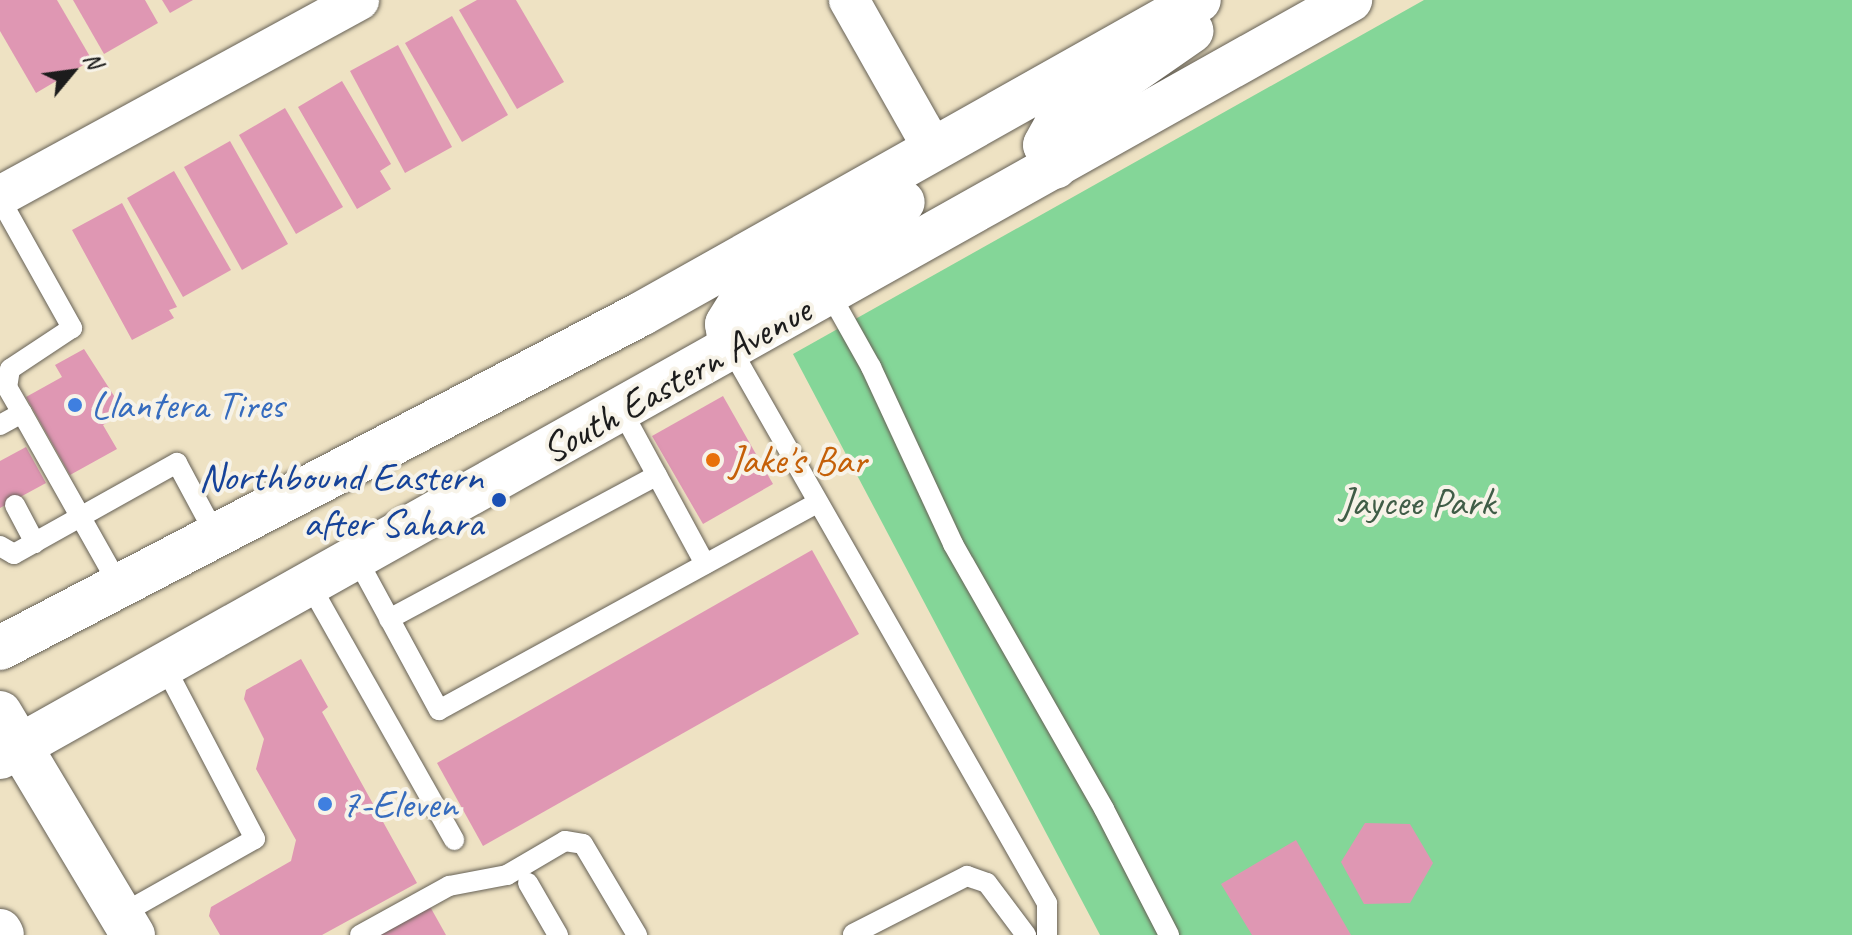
<!DOCTYPE html>
<style>
body{margin:0}
#map{position:relative;width:1852px;height:935px;overflow:hidden;background:#eee2c3;font-family:Caveat,sans-serif}
div>[style]{position:absolute}
.green>*{inset:0;background:#84d698}
.building>*{inset:0;background:#df97b3}
.roads{filter:drop-shadow(0 0 2px #666156) drop-shadow(0 0 2px #666156)}
.lane>*{height:20px;margin:-10px;padding:0 10px;transform-origin:10px;border-radius:10px;background:#fff}
.street>*{height:40px;margin:-20px;padding:0 20px;transform-origin:20px;border-radius:20px;background:#fff}
.primary>*{height:44px;margin:-22px;padding:0 22px;transform-origin:22px;border-radius:22px;background:#fff}
.dots>*{width:22px;height:22px;translate:-50% -50%;box-sizing:border-box;border:4px solid #f7f3e8;border-radius:50%}
span{translate:-50% -50%;white-space:nowrap;text-align:center;line-height:1.15;-webkit-text-stroke:8px #f7f3e8;paint-order:stroke}
.street-label{font-size:40px;color:#1c1c1c}
.shop-label{font-size:40px;color:#366cbe}
.left{translate:0 -50%;text-align:left}
.food-label{font-size:40px;color:#c56008}
.transit-label{font-size:40px;color:#164399}
.right{translate:-100% -50%;text-align:right}
.park-label{font-size:40px;color:#405d47}
.north{position:absolute;left:32px;top:32px;width:80px;height:80px;-webkit-text-stroke:6px #f7f3e8;paint-order:stroke;rotate:61deg;font-size:22px;font-weight:700;line-height:32px;text-align:center;color:#1c1c1c}
.north::after{content:'';display:block;margin:auto;width:28px;height:36px;background:#1c1c1c;clip-path:polygon(50% 0,100% 100%,50% 72%,0 100%)}
</style>
<div id="map">
<div class="green">
<i style="clip-path:polygon(1424px 0,1852px 0,1852px 935px,1100px 935px,793px 354px)"></i>
</div>
<div class="building">
<i style="clip-path:polygon(0 0,57px 0,92px 60px,36px 93px,0 31px)"></i>
<i style="clip-path:polygon(73px 0,145px 0,158px 23px,104px 54px)"></i>
<i style="clip-path:polygon(162px 0,193px 0,170px 13px)"></i>
<i style="clip-path:polygon(477px 0,516px 0,564px 82px,517px 109px,459px 10px)"></i>
<i style="clip-path:polygon(452px 16px,508px 115px,462px 142px,405px 43px)"></i>
<i style="clip-path:polygon(398px 45px,452px 147px,405px 173px,350px 71px)"></i>
<i style="clip-path:polygon(342px 81px,391px 164px,380px 171px,391px 189px,357px 209px,298px 107px)"></i>
<i style="clip-path:polygon(285px 108px,343px 207px,296px 234px,239px 135px)"></i>
<i style="clip-path:polygon(230px 141px,288px 244px,242px 270px,184px 167px)"></i>
<i style="clip-path:polygon(174px 171px,231px 270px,183px 297px,127px 198px)"></i>
<i style="clip-path:polygon(122px 203px,177px 307px,169px 310px,174px 318px,132px 340px,72px 230px)"></i>
<i style="clip-path:polygon(84px 349px,125px 413px,103px 425px,117px 449px,70px 475px,26px 397px,62px 377px,55px 365px)"></i>
<i style="clip-path:polygon(723px 396px,773px 484px,703px 524px,652px 436px)"></i>
<i style="clip-path:polygon(26px 447px,46px 483px,0 508px,0 461px)"></i>
<i style="clip-path:polygon(812px 550px,859px 634px,483px 846px,437px 763px)"></i>
<i style="clip-path:polygon(301px 659px,328px 707px,322px 712px,417px 883px,322px 935px,220px 935px,209px 916px,211px 907px,291px 861px,296px 840px,256px 769px,264px 739px,244px 699px,246px 690px)"></i>
<i style="clip-path:polygon(1365px 823px,1410px 824px,1433px 863px,1410px 903px,1364px 904px,1341px 862px)"></i>
<i style="clip-path:polygon(1296px 840px,1351px 935px,1252px 935px,1221px 884px)"></i>
<i style="clip-path:polygon(428px 903px,446px 935px,370px 935px)"></i>
</div>
<div class="roads">
<div class="lane">
<i style="left:0;top:199px;width:148px;rotate:60.8deg"></i>
<i style="left:72px;top:328px;width:74px;rotate:146.5deg"></i>
<i style="left:10px;top:369px;width:18px;rotate:99deg"></i>
<i style="left:7px;top:387px;width:30px;rotate:60deg"></i>
<i style="left:830px;top:294px;width:84px;rotate:60.7deg"></i>
<i style="left:871px;top:367px;width:195px;rotate:65.1deg"></i>
<i style="left:953px;top:544px;width:305px;rotate:60.3deg"></i>
<i style="left:1104px;top:809px;width:142px;rotate:62.7deg"></i>
<i style="left:731px;top:349px;width:638px;rotate:60.3deg"></i>
<i style="left:1047px;top:903px;width:32px;rotate:90deg"></i>
<i style="left:622px;top:411px;width:174px;rotate:61.5deg"></i>
<i style="left:0;top:425px;width:25px;rotate:-29deg"></i>
<i style="left:22px;top:413px;width:200px;rotate:60.6deg"></i>
<i style="left:15px;top:505px;width:43px;rotate:62.2deg"></i>
<i style="left:0;top:546px;width:16px;rotate:30deg"></i>
<i style="left:14px;top:554px;width:187px;rotate:-29.2deg"></i>
<i style="left:177px;top:463px;width:81px;rotate:61.8deg"></i>
<i style="left:357px;top:559px;width:172px;rotate:61.5deg"></i>
<i style="left:439px;top:710px;width:431px;rotate:-28.7deg"></i>
<i style="left:310px;top:585px;width:293px;rotate:60.5deg"></i>
<i style="left:389px;top:619px;width:304px;rotate:-28.2deg"></i>
<i style="left:528px;top:883px;width:60px;rotate:60deg"></i>
<i style="left:120px;top:915px;width:155px;rotate:-29.4deg"></i>
<i style="left:255px;top:839px;width:194px;rotate:-117.6deg"></i>
<i style="left:853px;top:934px;width:128px;rotate:-27deg"></i>
<i style="left:967px;top:876px;width:21px;rotate:19deg"></i>
<i style="left:987px;top:883px;width:65px;rotate:53.1deg"></i>
<i style="left:360px;top:935px;width:102px;rotate:-28.8deg"></i>
<i style="left:449px;top:886px;width:59px;rotate:-10.7deg"></i>
<i style="left:507px;top:875px;width:67px;rotate:-30.4deg"></i>
<i style="left:565px;top:841px;width:18px;rotate:9deg"></i>
<i style="left:583px;top:844px;width:106px;rotate:59.3deg"></i>
</div>
<div class="street">
<i style="left:849px;top:0;width:172px;rotate:60.5deg"></i>
<i style="left:0;top:196px;width:409px;rotate:-28.6deg"></i>
</div>
<div class="primary">
<i style="left:1055px;top:167px;width:24px;rotate:-114deg"></i>
<i style="left:1045px;top:145px;width:23px;rotate:-61deg"></i>
<i style="left:1056px;top:125px;width:165px;rotate:-34.8deg"></i>
<i style="left:731px;top:349px;width:25px;rotate:-99deg"></i>
<i style="left:727px;top:324px;width:26px;rotate:-58deg"></i>
<i style="left:741px;top:302px;width:190px;rotate:-31.7deg"></i>
<i style="left:0;top:648px;width:723px;rotate:-27.52deg"></i>
<i style="left:641px;top:314px;width:640px;rotate:-29.37deg"></i>
<i style="left:0;top:713px;width:259px;rotate:59.1deg"></i>
<i style="left:0;top:757px;width:1548px;rotate:-29.28deg"></i>
<i style="left:0;top:931px;width:4px;rotate:63deg"></i>
</div>
</div>
<div class="dots">
<i style="left:75px;top:405px;background:#3f7fe0"></i>
<i style="left:713px;top:460px;background:#e8710a"></i>
<i style="left:499px;top:500px;background:#1a4fb4"></i>
<i style="left:325px;top:804px;background:#3f7fe0"></i>
</div>
<div class="street-label">
<span style="left:676px;top:380px;rotate:-29deg">South Eastern Avenue</span>
</div>
<div class="shop-label">
<span class="left" style="left:91px;top:405px">Llantera Tires</span>
<span class="left" style="left:341px;top:804px">7-Eleven</span>
</div>
<div class="food-label">
<span class="left" style="left:729px;top:460px">Jake's Bar</span>
</div>
<div class="transit-label">
<span class="right" style="left:483px;top:500px">Northbound Eastern<br>after Sahara</span>
</div>
<div class="park-label">
<span style="left:1417px;top:502px">Jaycee Park</span>
</div>
<div class="north">N</div>
</div>
